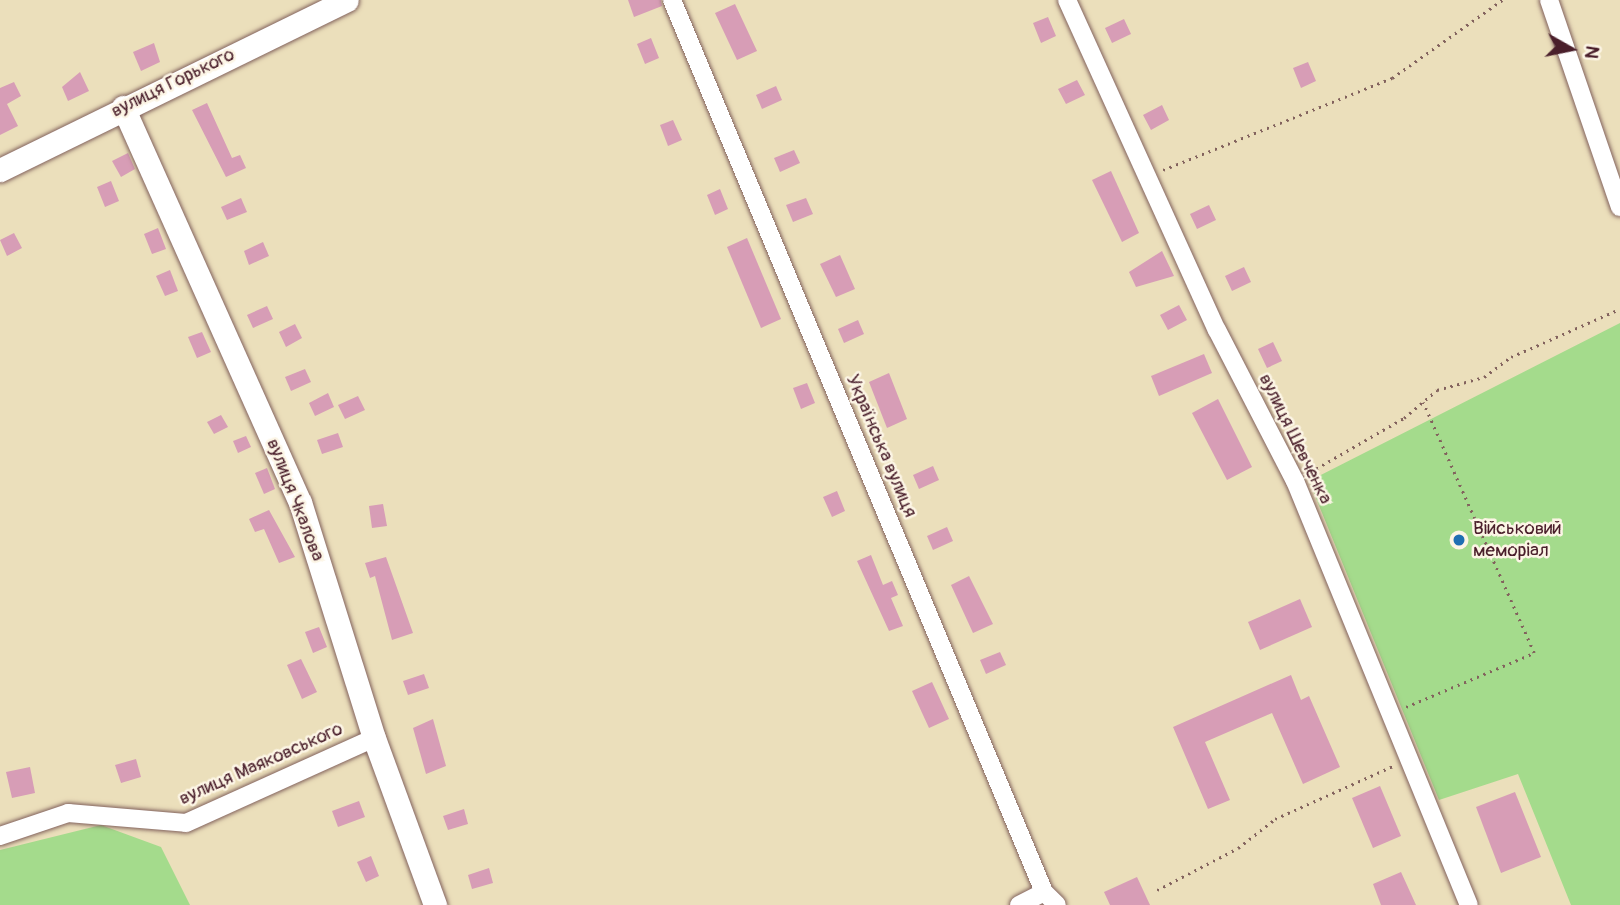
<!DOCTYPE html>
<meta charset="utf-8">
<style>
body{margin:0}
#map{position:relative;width:1620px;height:905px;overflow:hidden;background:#ebdfbb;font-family:Pangolin,sans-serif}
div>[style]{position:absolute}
.green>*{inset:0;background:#a4db8c}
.building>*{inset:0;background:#d79db6}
.path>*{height:2.5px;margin-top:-1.25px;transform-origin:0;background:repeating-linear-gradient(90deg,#82625d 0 2px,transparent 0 7px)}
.roads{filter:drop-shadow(0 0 2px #82625d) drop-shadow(0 0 2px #82625d)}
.minor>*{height:18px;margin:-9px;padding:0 9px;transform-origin:9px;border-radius:9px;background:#fff}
.tertiary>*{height:23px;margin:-11.5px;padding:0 11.5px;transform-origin:11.5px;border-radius:11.5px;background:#fff}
.dots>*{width:19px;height:19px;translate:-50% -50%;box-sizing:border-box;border:4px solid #fcf5e5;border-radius:50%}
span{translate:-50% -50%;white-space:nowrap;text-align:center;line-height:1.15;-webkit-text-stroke:5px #fcf5e5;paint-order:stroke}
.street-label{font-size:19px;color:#4a1f2b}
.poi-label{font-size:19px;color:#4a1f2b}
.left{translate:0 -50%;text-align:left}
.north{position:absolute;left:1536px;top:14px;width:70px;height:70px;-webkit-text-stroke:5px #fcf5e5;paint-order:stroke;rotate:99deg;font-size:19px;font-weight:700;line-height:28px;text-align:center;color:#4a1f2b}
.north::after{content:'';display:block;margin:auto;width:24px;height:32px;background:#4a1f2b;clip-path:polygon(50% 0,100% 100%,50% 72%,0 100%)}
</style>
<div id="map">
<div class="green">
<i style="clip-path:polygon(1620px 323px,1620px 905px,1571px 905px,1518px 774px,1439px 800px,1309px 481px)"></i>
<i style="clip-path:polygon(101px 825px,161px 847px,190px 905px,0 905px,0 850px)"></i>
</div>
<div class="building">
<i style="clip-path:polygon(628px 0,661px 0,662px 6px,634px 17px)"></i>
<i style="clip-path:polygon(735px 4px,757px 51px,737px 60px,715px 13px)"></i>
<i style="clip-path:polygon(1048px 17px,1056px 36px,1041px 43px,1033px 23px)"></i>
<i style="clip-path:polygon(1124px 19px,1131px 34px,1112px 43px,1105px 28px)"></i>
<i style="clip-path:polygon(651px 38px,659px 58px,645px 64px,637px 44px)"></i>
<i style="clip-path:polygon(154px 43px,160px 62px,141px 71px,133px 52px)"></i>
<i style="clip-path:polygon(1308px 62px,1316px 81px,1301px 88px,1293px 68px)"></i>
<i style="clip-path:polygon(80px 72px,89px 91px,68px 101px,62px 87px)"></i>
<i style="clip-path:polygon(1077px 80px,1085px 95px,1066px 104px,1058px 89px)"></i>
<i style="clip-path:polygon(14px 82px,21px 96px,7px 104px,18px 126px,0 135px,0 88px)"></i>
<i style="clip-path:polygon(776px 86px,782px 100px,762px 109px,756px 95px)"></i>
<i style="clip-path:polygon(207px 103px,232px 158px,240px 155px,246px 168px,226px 177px,192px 110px)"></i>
<i style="clip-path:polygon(1162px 105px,1169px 120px,1151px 130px,1143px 115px)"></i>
<i style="clip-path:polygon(673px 120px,682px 140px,668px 146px,660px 125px)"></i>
<i style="clip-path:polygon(794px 150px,800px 163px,780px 172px,774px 158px)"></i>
<i style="clip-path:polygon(128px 153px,135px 169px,121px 177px,112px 161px)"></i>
<i style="clip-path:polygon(1111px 171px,1139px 233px,1122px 242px,1092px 180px)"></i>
<i style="clip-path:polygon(111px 181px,119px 201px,105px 207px,97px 187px)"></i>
<i style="clip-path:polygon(720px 189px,728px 209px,715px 215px,707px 195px)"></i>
<i style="clip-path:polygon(241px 198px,247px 212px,227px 220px,221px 207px)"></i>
<i style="clip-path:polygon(806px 198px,813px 214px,793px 222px,786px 205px)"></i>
<i style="clip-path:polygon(1209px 205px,1216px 220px,1197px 229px,1190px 214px)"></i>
<i style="clip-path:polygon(158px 228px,166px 249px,152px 254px,144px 234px)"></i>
<i style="clip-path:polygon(14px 233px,22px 248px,7px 256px,0 240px)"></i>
<i style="clip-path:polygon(747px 238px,781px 319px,761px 328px,727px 247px)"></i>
<i style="clip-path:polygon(263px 242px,269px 256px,249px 265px,244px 251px)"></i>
<i style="clip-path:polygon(1162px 251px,1174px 276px,1136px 287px,1129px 272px)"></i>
<i style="clip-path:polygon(840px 255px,855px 289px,836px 297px,820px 264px)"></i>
<i style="clip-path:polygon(1244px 267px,1251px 282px,1232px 291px,1225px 276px)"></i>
<i style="clip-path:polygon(170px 270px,178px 291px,165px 296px,156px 276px)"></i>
<i style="clip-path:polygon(1179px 305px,1187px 320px,1168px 330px,1160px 315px)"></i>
<i style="clip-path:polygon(267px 306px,273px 319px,253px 328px,247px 315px)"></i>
<i style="clip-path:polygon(858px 320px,864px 334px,844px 343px,838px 329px)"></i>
<i style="clip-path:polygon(295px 324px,302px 338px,286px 347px,279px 332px)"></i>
<i style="clip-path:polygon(202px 332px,211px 352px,197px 358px,188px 337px)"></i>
<i style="clip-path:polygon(1273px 342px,1282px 361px,1267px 368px,1258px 349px)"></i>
<i style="clip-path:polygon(1204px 354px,1212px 373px,1159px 396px,1151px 376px)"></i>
<i style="clip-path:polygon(305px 369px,311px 382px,291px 391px,285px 377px)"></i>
<i style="clip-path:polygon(889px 373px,907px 419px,887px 428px,869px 382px)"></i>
<i style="clip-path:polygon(807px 383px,815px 403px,801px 409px,793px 388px)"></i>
<i style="clip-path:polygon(328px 393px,334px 407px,315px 416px,309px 403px)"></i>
<i style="clip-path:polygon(358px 396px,365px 410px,345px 419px,338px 405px)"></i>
<i style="clip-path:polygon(1218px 399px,1252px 467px,1227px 480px,1192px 413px)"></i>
<i style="clip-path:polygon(221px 415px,228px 427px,214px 434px,207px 422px)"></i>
<i style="clip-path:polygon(338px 433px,343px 447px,322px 454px,317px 440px)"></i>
<i style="clip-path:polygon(246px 436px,251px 447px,238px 453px,233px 441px)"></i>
<i style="clip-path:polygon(933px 466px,939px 480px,919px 489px,913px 475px)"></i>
<i style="clip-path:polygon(267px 468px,275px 489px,264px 494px,255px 473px)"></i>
<i style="clip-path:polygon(837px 491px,845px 511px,832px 517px,823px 497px)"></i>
<i style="clip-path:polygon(383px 504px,387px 526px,372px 528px,369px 506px)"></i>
<i style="clip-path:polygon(269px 510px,295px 557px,279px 563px,264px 529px,255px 532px,249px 519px)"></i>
<i style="clip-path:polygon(947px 527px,953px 541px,933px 550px,927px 536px)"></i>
<i style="clip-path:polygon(871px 555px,883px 585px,892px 581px,898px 595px,891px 598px,903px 626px,889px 631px,857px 561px)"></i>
<i style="clip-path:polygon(386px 557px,413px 633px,392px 640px,375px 576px,370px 578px,365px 563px)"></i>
<i style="clip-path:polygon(969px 576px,993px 624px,973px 633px,951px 585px)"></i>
<i style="clip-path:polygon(1300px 599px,1312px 627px,1260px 650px,1248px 622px)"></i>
<i style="clip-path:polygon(319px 627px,327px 647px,313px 653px,305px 632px)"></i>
<i style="clip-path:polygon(1000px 652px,1006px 665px,986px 674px,980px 660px)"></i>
<i style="clip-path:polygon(301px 659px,317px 692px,302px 699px,287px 665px)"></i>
<i style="clip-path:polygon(424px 674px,429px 688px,408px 695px,403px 681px)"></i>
<i style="clip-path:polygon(1291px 675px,1301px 700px,1309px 696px,1340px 767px,1303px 784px,1272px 713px,1205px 742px,1230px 800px,1208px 809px,1173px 727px)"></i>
<i style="clip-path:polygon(932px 682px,949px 719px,929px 728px,912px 691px)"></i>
<i style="clip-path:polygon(433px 719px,446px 766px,426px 774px,413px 728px)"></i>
<i style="clip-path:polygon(136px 759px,141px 777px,121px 783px,115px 765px)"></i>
<i style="clip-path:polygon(30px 767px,35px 793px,12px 798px,6px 772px)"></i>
<i style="clip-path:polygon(1380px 786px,1401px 836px,1373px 848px,1352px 798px)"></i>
<i style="clip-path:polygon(1515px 792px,1541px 857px,1501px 873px,1476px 807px)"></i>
<i style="clip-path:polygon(359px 801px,365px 817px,338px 827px,332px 811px)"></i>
<i style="clip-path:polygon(464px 809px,468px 824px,448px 830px,443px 816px)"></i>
<i style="clip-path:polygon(371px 856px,379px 876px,366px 882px,357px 862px)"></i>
<i style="clip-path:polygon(489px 868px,493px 883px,472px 889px,468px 875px)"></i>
<i style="clip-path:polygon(1401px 872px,1416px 905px,1381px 905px,1373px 884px)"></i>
<i style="clip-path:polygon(1137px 877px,1150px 905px,1110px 905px,1104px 892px)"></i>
</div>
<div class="path">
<i style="left:1163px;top:170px;width:247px;rotate:-21.9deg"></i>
<i style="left:1392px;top:78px;width:135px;rotate:-35.3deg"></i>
<i style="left:1310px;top:472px;width:108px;rotate:-29.9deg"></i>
<i style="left:1404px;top:418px;width:43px;rotate:-40.3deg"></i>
<i style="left:1437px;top:390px;width:49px;rotate:-15.5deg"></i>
<i style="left:1484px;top:377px;width:34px;rotate:-37deg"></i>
<i style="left:1511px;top:357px;width:119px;rotate:-23.8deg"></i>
<i style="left:1406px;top:707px;width:139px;rotate:-22.9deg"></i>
<i style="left:1534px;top:653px;width:274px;rotate:-113.9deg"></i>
<i style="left:1157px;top:890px;width:91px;rotate:-27.4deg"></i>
<i style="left:1238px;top:848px;width:47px;rotate:-38.1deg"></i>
<i style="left:1275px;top:819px;width:129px;rotate:-24.2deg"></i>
</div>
<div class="roads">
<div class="minor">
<i style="left:672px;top:0;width:966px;rotate:67.36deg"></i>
<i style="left:1044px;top:892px;width:18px;rotate:45deg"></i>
<i style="left:1067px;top:0;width:362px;rotate:65.6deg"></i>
<i style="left:1217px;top:330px;width:170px;rotate:62.7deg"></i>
<i style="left:1295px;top:481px;width:458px;rotate:67.7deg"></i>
<i style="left:1549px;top:0;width:219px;rotate:71.1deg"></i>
<i style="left:0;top:836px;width:72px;rotate:-18.7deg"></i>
<i style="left:68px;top:813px;width:118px;rotate:4.8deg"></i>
<i style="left:186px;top:823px;width:206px;rotate:-24.3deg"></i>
<i style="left:1019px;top:905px;width:28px;rotate:-27deg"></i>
</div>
<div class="tertiary">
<i style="left:123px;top:107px;width:433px;rotate:65.9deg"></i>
<i style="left:300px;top:502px;width:247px;rotate:72.6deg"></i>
<i style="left:374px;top:738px;width:178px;rotate:69.9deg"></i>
<i style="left:0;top:170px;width:386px;rotate:-26.1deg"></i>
</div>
</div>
<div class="dots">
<i style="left:1459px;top:540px;background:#1f6fb2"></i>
</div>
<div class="street-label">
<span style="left:173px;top:83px;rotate:-26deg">вулиця Горького</span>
<span style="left:1295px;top:439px;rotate:64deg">вулиця Шевченка</span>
<span style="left:881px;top:446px;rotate:67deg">Українська вулиця</span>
<span style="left:295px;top:500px;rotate:69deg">вулиця Чкалова</span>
<span style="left:261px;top:764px;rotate:-24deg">вулиця Маяковського</span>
</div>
<div class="poi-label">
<span class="left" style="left:1473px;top:540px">Військовий<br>меморіал</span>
</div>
<div class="north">N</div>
</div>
